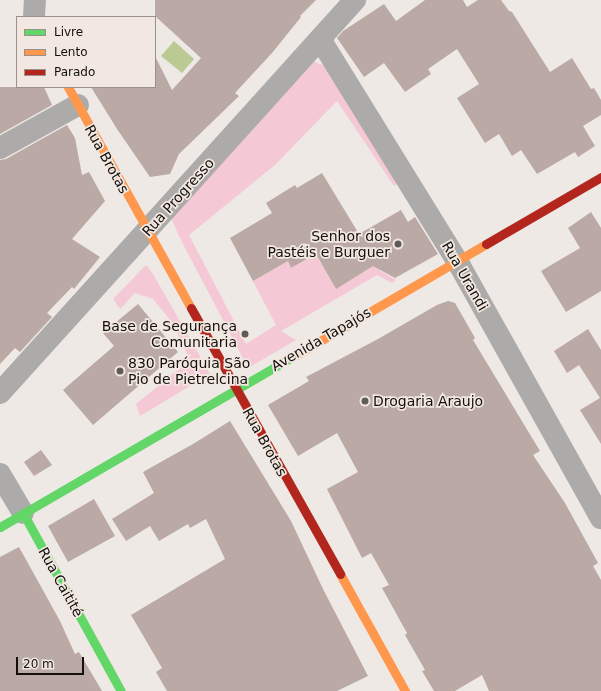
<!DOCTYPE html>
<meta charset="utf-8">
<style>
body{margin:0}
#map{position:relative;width:601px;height:691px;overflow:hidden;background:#eee9e5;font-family:"DejaVu Sans",sans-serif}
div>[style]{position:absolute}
.green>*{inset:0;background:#f4c8d4}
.water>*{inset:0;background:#bbca93}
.building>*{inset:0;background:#baa9a5}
.street>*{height:22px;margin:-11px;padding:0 11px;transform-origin:11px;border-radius:11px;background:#adaba9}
.fast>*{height:9px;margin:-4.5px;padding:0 4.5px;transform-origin:4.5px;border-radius:4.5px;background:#63d668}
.slow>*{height:9px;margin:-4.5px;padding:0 4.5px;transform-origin:4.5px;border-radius:4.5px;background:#ff974d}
.jam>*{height:9px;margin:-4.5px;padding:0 4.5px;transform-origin:4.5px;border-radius:4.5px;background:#b3261e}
.dots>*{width:11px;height:11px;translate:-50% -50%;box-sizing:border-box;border:2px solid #f2e8e1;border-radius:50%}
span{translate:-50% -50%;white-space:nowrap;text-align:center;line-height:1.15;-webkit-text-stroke:3.5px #f2e8e1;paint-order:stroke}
.street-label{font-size:14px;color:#120f0c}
.poi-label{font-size:14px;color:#120f0c}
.right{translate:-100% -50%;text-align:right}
.left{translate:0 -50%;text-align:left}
.legend{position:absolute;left:16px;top:16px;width:140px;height:72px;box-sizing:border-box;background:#f2e8e1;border:1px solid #98918c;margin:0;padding:5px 7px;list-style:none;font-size:12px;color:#120f0c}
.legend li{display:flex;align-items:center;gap:8px;height:20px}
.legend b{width:20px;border:1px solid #98918c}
.scale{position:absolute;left:16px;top:657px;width:68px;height:18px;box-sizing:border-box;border:2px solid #120f0c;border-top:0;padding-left:5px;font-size:12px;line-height:14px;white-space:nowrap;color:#120f0c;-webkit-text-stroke:3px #f2e8e1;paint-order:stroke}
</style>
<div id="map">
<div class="green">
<i style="clip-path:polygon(312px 61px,328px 67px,398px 183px,394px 186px,337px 101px,275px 165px,189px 235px,246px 344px,276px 325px,253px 281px,288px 261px,291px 268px,316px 255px,336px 288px,376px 264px,379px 270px,396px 280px,392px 283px,377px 275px,281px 331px,296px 340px,248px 368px,181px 240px,170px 216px)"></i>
<i style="clip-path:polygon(146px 265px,153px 274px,210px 374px,140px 416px,136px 404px,190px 360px,172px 322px,153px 299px,135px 293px,120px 309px,113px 299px)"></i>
</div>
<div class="water">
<i style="clip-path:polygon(174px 41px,194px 59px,182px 73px,161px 56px)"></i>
</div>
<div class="building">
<i style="clip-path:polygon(155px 0,316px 0,300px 16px,301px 17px,272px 53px,235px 93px,239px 96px,179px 154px,170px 174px,150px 177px,117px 129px,91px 87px,155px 87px,155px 56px,172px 90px,201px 58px,155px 16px)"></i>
<i style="clip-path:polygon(425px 0,463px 0,467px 7px,478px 0,501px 0,509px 11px,512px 12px,550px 72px,572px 58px,591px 89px,594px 88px,601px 100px,601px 115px,583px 126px,595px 146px,578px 157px,575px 152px,537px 174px,521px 150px,512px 156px,499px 134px,485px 143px,457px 98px,479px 84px,457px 49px,428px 69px,431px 74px,405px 92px,384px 63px,364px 77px,337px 38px,343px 31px,384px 4px,396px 21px)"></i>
<i style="clip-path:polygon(0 87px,44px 87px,52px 105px,0 134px)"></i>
<i style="clip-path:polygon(67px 125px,75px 138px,82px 175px,89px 172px,105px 201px,72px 239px,100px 257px,74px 289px,72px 287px,47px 313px,52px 317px,20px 352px,15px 348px,0 364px,0 160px,6px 159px)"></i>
<i style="clip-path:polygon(322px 173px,359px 234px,401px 210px,408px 222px,415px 217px,438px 254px,395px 278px,373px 266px,336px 289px,316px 254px,291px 268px,288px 261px,253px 281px,230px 238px,272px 213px,266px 203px,295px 185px,297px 188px)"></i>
<i style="clip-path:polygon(591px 212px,601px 228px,601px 291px,566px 312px,541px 271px,580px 248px,568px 228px)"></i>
<i style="clip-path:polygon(448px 301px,455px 303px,475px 338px,473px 340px,540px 451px,533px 455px,565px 503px,598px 563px,593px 566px,601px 580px,601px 691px,489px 691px,482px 675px,455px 691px,434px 691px,422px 671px,425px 670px,405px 635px,407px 633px,382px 588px,389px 585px,371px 553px,362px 558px,327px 489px,358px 472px,337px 433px,298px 456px,268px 405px,309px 381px,306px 377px,378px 339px,437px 305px)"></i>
<i style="clip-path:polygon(138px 304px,178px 352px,93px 425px,63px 390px,114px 346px,103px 333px)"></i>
<i style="clip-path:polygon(588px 329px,601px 350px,601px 444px,580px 410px,600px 398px,579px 365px,567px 373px,554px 351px)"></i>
<i style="clip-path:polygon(230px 421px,291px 521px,323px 589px,368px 676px,337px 691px,167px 691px,156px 672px,162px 668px,131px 615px,225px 559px,206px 519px,190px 528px,188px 524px,159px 541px,150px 526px,126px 541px,112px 519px,154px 493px,143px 472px,193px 444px)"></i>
<i style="clip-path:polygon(41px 450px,52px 465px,34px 476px,24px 462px)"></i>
<i style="clip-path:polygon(94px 499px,115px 536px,68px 562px,48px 526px)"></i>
<i style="clip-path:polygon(19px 547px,60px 621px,75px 654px,79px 652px,102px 691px,0 691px,0 557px)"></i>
</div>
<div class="street">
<i style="left:34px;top:17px;width:17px;rotate:-87deg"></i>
<i style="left:320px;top:39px;width:267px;rotate:58.3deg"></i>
<i style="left:460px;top:266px;width:289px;rotate:60.8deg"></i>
<i style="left:0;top:148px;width:89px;rotate:-28.9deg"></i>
<i style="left:0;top:393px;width:530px;rotate:-47.91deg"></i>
<i style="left:0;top:474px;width:45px;rotate:59.5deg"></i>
</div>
<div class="fast">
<i style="left:23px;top:513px;width:203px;rotate:61.2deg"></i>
<i style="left:0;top:527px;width:342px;rotate:-30.2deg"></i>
</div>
<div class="slow">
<i style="left:68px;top:87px;width:253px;rotate:60.9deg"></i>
<i style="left:296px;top:355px;width:220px;rotate:-30.3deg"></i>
<i style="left:340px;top:574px;width:134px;rotate:60.9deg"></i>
</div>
<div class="jam">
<i style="left:486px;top:244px;width:133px;rotate:-30.2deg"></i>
<i style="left:191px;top:308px;width:305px;rotate:60.7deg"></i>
</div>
<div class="dots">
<i style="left:398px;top:244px;background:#5f5b58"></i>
<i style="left:245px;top:334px;background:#5f5b58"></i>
<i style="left:120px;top:371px;background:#5f5b58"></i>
<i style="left:365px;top:401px;background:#5f5b58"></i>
</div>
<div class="street-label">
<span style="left:107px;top:159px;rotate:61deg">Rua Brotas</span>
<span style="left:178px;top:197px;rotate:-48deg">Rua Progresso</span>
<span style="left:465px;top:276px;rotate:60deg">Rua Urandi</span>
<span style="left:321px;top:339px;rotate:-30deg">Avenida Tapajós</span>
<span style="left:265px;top:442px;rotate:61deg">Rua Brotas</span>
<span style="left:61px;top:582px;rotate:61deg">Rua Caitité</span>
</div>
<div class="poi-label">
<span class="right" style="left:390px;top:244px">Senhor dos<br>Pastéis e Burguer</span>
<span class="right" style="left:237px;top:334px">Base de Segurança<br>Comunitaria</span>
<span class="left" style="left:128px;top:371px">830 Paróquia São<br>Pio de Pietrelcina</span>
<span class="left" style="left:373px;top:401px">Drogaria Araujo</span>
</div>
<ul class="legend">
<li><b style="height:5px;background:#63d668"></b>Livre</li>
<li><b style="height:5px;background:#ff974d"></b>Lento</li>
<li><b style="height:5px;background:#b3261e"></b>Parado</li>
</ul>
<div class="scale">20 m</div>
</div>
